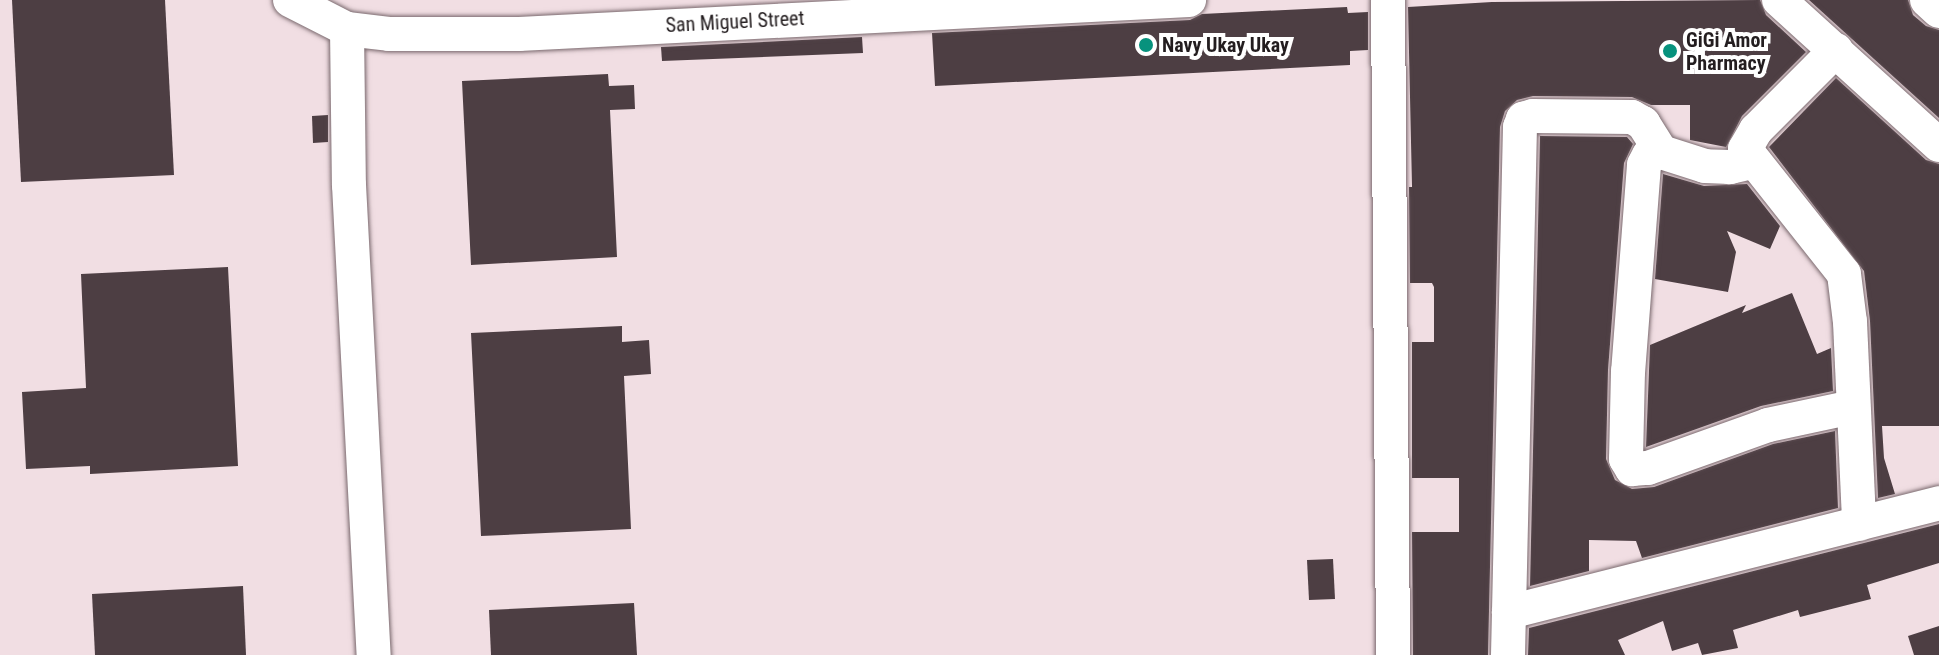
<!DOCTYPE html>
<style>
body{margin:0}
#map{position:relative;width:1939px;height:655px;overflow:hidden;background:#f1dee3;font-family:"Roboto Condensed",sans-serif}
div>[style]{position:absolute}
.building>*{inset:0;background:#4d3e43}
.roads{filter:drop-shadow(0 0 2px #7a696e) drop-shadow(0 0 2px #7a696e)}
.minor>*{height:34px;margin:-17px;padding:0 17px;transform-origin:17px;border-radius:17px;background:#fff}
.dots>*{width:22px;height:22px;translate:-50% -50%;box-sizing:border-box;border:4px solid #fff;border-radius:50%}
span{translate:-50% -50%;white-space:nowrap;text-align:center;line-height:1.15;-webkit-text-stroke:8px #fff;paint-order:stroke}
.street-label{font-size:20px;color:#231d1f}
.poi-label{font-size:20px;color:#231d1f;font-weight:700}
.left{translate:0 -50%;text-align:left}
</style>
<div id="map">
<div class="building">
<i style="clip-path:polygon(12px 0,165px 0,174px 175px,21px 182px)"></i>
<i style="clip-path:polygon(1760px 0,1766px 15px,1806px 52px,1742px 116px,1726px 147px,1690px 140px,1690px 105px,1651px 105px,1632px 97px,1533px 96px,1517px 100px,1505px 111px,1500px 127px,1488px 655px,1413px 655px,1412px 532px,1459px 532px,1459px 478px,1412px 478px,1412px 342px,1434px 342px,1434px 287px,1432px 283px,1410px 283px,1409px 187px,1412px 187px,1408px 7px,1492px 2px)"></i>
<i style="clip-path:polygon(1809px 0,1908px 0,1913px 15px,1926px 26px,1939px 30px,1939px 118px)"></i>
<i style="clip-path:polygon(1347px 7px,1348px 13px,1368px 12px,1368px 50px,1350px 51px,1350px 65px,935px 86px,932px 33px,1190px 20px,1202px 14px)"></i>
<i style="clip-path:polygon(862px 37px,863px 53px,662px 61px,661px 47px)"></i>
<i style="clip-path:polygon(608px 74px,609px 86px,634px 85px,635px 109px,610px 110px,617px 257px,471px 265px,462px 81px)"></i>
<i style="clip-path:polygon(1836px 78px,1926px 160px,1939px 164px,1939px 426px,1882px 426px,1884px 458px,1895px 494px,1878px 498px,1870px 321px,1864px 271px,1769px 147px)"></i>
<i style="clip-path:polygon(328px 115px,328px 142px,313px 143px,312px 116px)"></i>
<i style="clip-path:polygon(1540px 136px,1627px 137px,1633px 144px,1624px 163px,1608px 370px,1606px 459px,1615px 480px,1632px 489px,1654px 487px,1773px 444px,1835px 431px,1838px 508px,1642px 558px,1636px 541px,1589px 540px,1589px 571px,1530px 586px)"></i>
<i style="clip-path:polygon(1663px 174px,1704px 186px,1747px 184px,1780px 226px,1770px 249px,1727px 231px,1736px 252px,1728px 292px,1655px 279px)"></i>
<i style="clip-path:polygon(228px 267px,238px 466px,90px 474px,90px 466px,26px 469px,22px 392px,86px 388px,81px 274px)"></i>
<i style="clip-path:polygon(1792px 293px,1817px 354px,1831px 348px,1833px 391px,1761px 406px,1646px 447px,1650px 345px,1746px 305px,1742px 313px)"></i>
<i style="clip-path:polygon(622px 326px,622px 342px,649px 340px,651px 374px,624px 376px,631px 529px,481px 536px,471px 333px)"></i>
<i style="clip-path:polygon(1939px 524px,1939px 563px,1867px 585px,1871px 599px,1800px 617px,1798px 610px,1733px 630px,1738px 648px,1702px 655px,1698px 643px,1672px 651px,1663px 621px,1618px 640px,1625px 655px,1528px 655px,1529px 628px)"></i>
<i style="clip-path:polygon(1333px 559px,1335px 599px,1309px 600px,1307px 560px)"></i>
<i style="clip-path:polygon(243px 586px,246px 655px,95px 655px,92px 594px)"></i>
<i style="clip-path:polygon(634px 603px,637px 655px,491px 655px,489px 610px)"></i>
<i style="clip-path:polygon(1939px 626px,1939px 655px,1914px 655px,1908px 636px)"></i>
</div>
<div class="roads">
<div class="minor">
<i style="left:290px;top:0;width:64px;rotate:27deg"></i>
<i style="left:347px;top:29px;width:42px;rotate:6.8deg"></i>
<i style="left:389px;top:34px;width:130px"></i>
<i style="left:519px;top:34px;width:671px;rotate:-2.91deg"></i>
<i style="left:1388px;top:0;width:655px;rotate:89.56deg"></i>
<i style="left:1779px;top:0;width:216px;rotate:42.2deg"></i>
<i style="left:1927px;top:0;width:16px;rotate:43deg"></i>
<i style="left:347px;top:29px;width:156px;rotate:89.3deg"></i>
<i style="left:349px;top:185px;width:471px;rotate:87deg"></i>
<i style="left:1836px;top:50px;width:113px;rotate:135deg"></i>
<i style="left:1756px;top:130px;width:22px;rotate:120deg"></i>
<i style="left:1745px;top:149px;width:159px;rotate:51.6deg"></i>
<i style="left:1844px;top:274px;width:48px;rotate:82.9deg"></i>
<i style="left:1850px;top:322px;width:202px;rotate:87.4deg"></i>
<i style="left:1752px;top:162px;width:23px;rotate:167deg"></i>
<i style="left:1730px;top:167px;width:25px;rotate:-178deg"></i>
<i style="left:1705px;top:166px;width:46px;rotate:-162.3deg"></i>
<i style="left:1661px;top:152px;width:12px;rotate:166deg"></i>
<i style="left:1649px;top:155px;width:11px;rotate:117deg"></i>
<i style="left:1644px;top:165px;width:207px;rotate:94.4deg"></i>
<i style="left:1628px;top:371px;width:88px;rotate:91.3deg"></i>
<i style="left:1626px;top:459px;width:12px;rotate:59deg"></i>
<i style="left:1632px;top:469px;width:16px;rotate:-4deg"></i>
<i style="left:1648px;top:468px;width:127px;rotate:-19.7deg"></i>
<i style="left:1768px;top:425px;width:87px;rotate:-12deg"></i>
<i style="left:1509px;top:612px;width:444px;rotate:-14.2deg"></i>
<i style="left:1508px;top:655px;width:528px;rotate:-88.7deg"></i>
<i style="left:1520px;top:127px;width:9px;rotate:-69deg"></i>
<i style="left:1523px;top:119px;width:10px;rotate:-17deg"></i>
<i style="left:1533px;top:116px;width:99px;rotate:0.6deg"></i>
<i style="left:1632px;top:117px;width:13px;rotate:29deg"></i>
<i style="left:1643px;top:123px;width:34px;rotate:58deg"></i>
</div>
</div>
<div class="dots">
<i style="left:1146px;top:45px;background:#07927d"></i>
<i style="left:1670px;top:51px;background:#07927d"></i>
</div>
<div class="street-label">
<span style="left:735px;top:22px;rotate:-3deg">San Miguel Street</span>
</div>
<div class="poi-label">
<span class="left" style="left:1686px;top:52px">GiGi Amor<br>Pharmacy</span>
<span class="left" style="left:1162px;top:45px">Navy Ukay Ukay</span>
</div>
</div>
